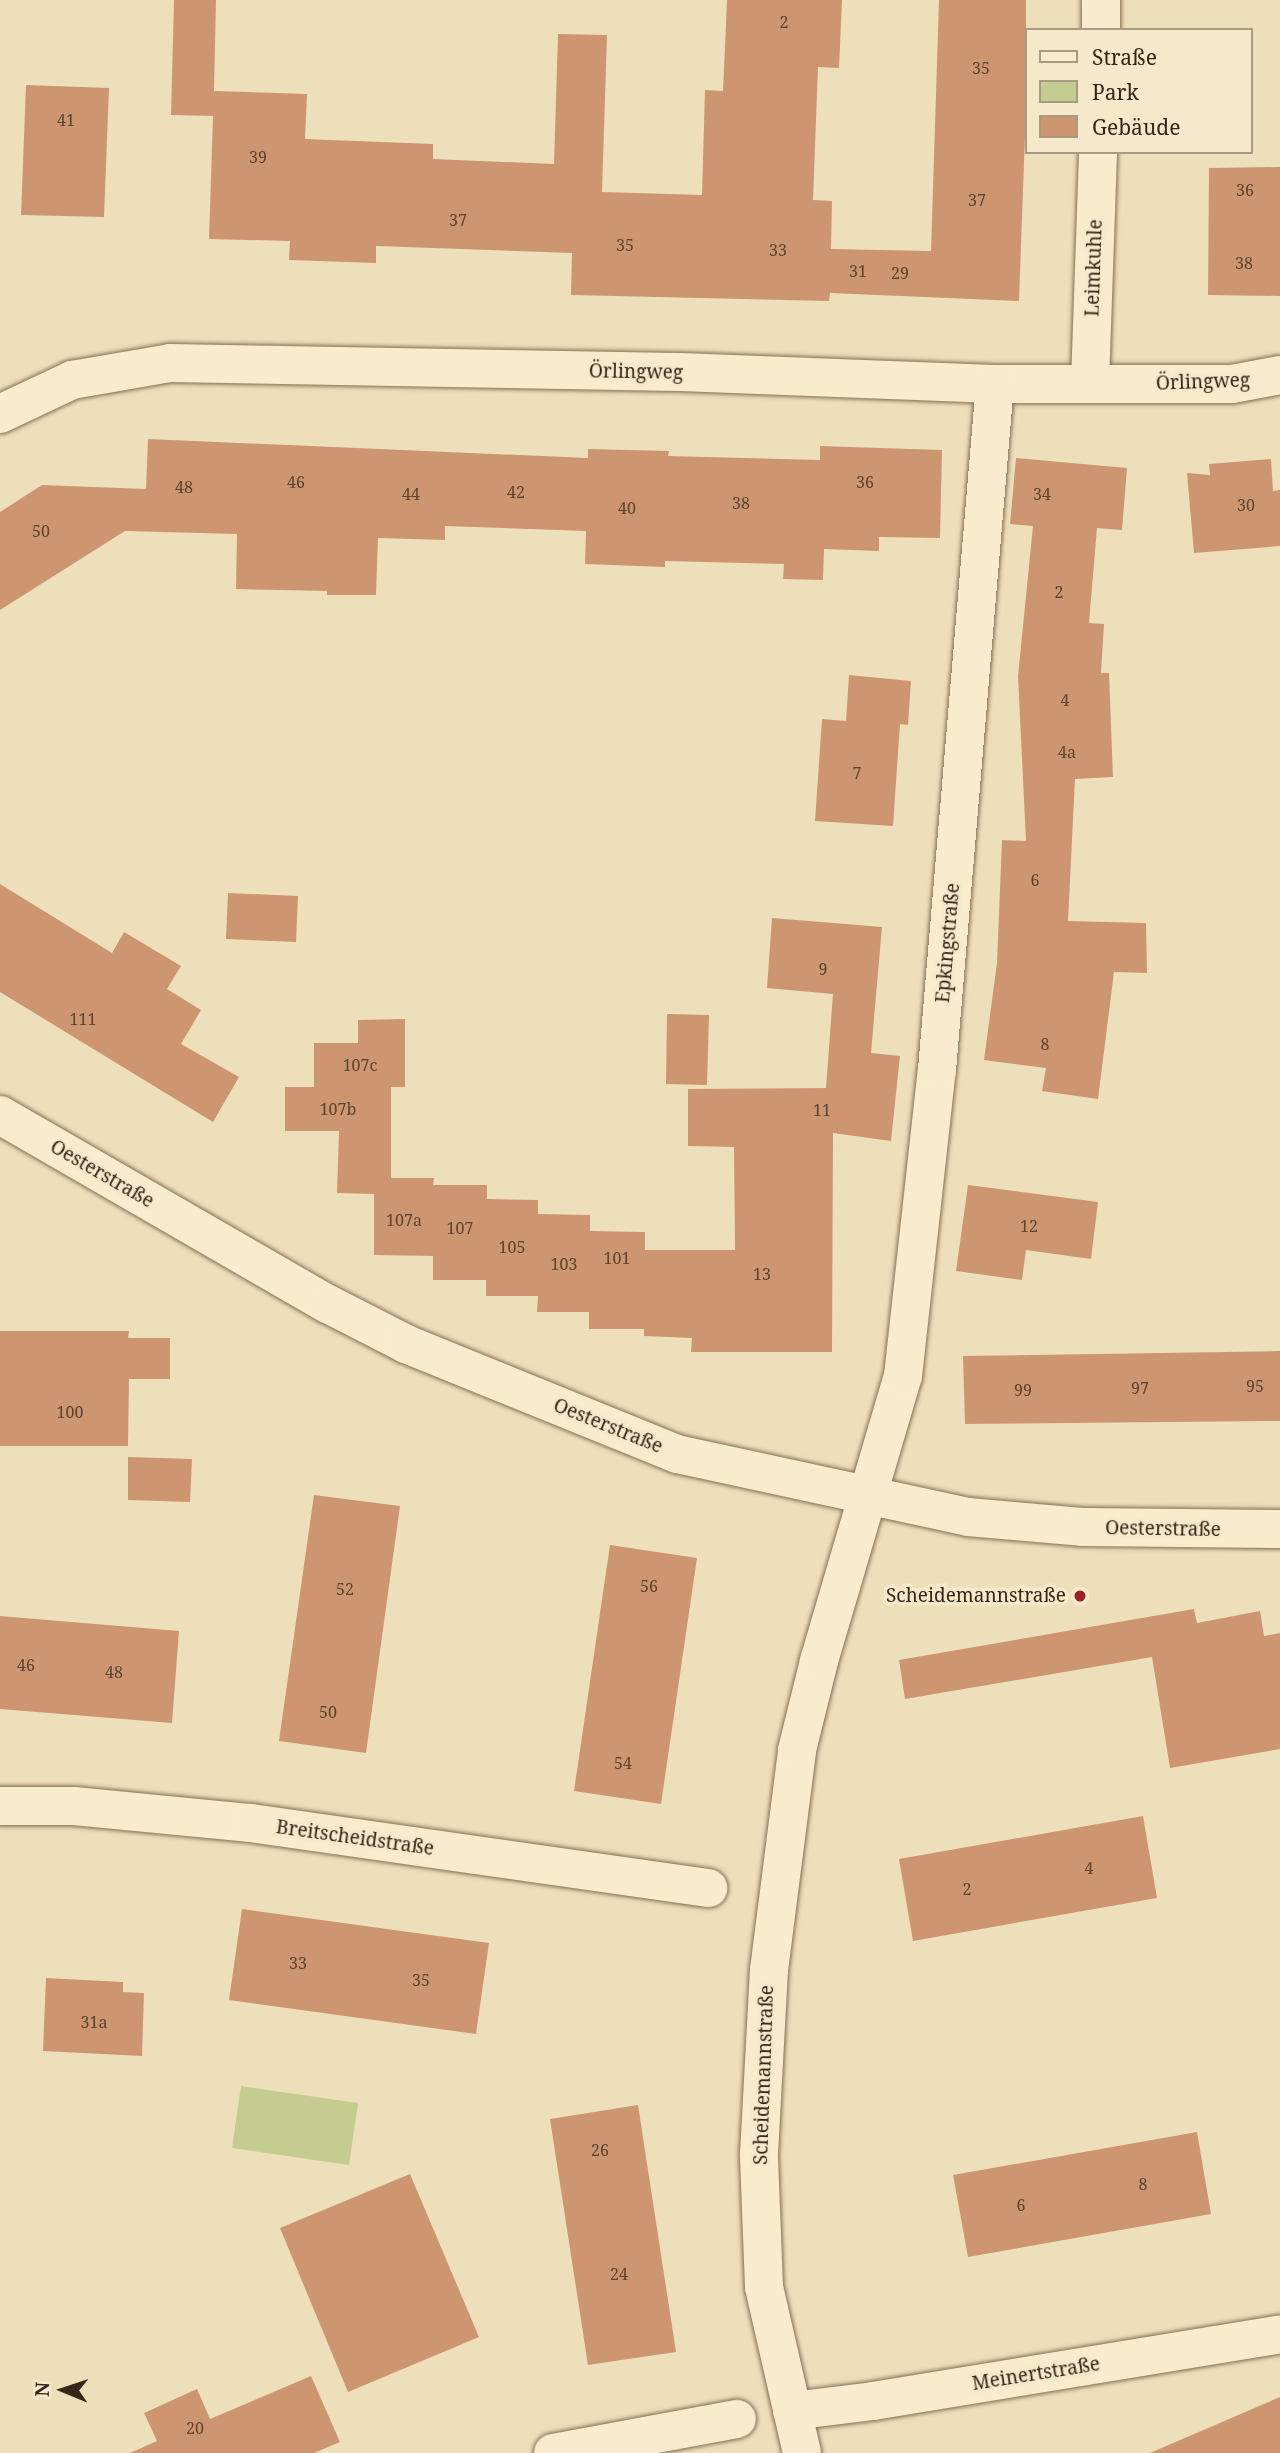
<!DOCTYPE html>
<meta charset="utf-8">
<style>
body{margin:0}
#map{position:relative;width:1280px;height:2453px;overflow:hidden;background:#eedfbb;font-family:"Noto Serif",serif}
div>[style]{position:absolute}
.green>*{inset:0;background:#c5cc90}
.building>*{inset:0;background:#ce9670}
.roads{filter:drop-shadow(0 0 2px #866f55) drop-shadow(0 0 2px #866f55)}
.minor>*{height:38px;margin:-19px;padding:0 19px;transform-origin:19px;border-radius:19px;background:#f9ecce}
.tertiary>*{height:38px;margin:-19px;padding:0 19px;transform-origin:19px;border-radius:19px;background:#f9ecce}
.dots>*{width:19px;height:19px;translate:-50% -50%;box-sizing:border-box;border:4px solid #f6e9cb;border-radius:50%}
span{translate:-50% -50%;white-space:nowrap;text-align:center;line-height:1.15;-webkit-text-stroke:7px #f6e9cb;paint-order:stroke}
.number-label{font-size:16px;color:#5a4330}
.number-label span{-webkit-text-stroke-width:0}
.street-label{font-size:19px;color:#34271a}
.poi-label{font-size:19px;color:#34271a}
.right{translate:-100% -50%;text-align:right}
.legend{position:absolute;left:1025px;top:28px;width:228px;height:126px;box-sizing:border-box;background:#f6e9cb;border:2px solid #a89b84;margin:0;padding:9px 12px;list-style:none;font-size:21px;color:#34271a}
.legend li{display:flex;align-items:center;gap:14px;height:35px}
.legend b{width:35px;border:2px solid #a89b84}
.north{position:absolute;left:28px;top:2355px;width:70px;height:70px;-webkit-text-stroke:5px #f6e9cb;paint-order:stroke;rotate:272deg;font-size:19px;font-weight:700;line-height:28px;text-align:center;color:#34271a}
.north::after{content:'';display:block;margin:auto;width:24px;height:32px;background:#34271a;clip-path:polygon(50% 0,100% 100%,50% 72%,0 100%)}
</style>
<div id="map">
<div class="green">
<i style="clip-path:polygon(241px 2086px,358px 2103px,349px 2165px,232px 2148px)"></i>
</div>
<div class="building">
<i style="clip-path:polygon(174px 0,216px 0,214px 91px,307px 94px,305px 139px,433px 144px,433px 159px,554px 164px,558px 34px,607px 35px,602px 192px,702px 195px,705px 90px,723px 91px,727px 0,842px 0,839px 68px,818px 67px,813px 200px,832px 201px,831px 249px,931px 251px,939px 0,1026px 0,1026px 108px,1019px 301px,830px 293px,829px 301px,571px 295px,572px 253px,376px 246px,376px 263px,289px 260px,290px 241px,209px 239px,213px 116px,171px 115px)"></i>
<i style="clip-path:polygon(26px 85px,109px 88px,104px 217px,21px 215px)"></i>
<i style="clip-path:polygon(1280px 167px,1280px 296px,1208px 295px,1209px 168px)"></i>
<i style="clip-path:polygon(148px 439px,588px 458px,588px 449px,669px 451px,668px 456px,820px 460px,820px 446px,942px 450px,940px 538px,879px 537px,879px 551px,824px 549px,823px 580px,783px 579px,784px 564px,665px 561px,665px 567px,585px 564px,586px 531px,445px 526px,445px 540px,378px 538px,376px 595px,327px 595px,327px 591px,236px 589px,237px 534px,125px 531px,0 610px,0 512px,42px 485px,146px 489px)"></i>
<i style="clip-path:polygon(1016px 458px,1127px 468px,1122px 530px,1097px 528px,1089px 623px,1104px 624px,1101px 673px,1109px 673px,1113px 777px,1075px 779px,1068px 921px,1146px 923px,1147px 973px,1114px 972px,1098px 1099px,1042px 1091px,1046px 1068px,984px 1060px,997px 963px,1002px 840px,1026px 841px,1018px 676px,1033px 526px,1010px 524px)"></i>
<i style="clip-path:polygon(1271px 459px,1273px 491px,1280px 490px,1280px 546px,1194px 553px,1187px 473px,1210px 475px,1209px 464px)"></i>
<i style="clip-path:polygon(849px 675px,911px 681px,908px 725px,900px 724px,893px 826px,815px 821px,822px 719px,846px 721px)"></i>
<i style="clip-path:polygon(0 884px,112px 953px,124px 932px,181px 966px,167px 989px,201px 1010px,181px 1044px,239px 1077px,213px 1122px,0 992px)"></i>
<i style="clip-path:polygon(228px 893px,298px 896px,296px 942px,226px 939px)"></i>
<i style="clip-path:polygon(772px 918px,882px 927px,871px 1053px,900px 1056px,891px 1141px,833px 1133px,832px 1352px,691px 1352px,692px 1338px,644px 1336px,644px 1329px,589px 1329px,589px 1312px,537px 1312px,538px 1296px,486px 1296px,486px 1280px,433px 1280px,433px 1256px,374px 1255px,374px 1194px,337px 1193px,339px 1131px,285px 1131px,285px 1087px,314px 1087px,314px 1043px,358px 1043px,358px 1020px,405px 1019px,405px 1087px,391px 1087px,391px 1178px,434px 1178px,433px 1185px,487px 1185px,487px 1199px,538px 1200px,538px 1214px,590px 1215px,590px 1231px,645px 1232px,645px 1250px,735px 1250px,734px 1147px,688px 1146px,688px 1089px,826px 1088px,833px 994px,767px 988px)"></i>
<i style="clip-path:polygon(667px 1014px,709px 1015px,707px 1085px,666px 1084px)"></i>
<i style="clip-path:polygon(968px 1185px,1098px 1202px,1091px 1259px,1026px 1250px,1022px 1280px,956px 1271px)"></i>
<i style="clip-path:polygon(0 1331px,129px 1331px,128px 1338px,170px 1338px,170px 1379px,129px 1379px,128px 1446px,0 1446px)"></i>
<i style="clip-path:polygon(1280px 1351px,1280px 1421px,965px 1424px,963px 1356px)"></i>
<i style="clip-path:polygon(128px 1457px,192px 1459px,190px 1502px,128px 1500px)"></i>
<i style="clip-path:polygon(314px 1495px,400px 1506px,366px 1753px,279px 1741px)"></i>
<i style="clip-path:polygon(610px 1545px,697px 1558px,661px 1804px,574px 1791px)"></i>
<i style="clip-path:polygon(1194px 1609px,1197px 1623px,1260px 1611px,1264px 1636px,1280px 1633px,1280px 1749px,1170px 1768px,1152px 1657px,905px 1699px,899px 1660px)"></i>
<i style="clip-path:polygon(0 1616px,179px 1631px,172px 1723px,0 1709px)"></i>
<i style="clip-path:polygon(1143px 1816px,1157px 1898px,913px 1941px,899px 1859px)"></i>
<i style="clip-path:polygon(242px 1909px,489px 1943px,476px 2034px,229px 2000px)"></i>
<i style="clip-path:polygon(46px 1978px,123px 1982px,123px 1992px,144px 1993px,142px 2056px,43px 2051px)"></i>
<i style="clip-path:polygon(638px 2105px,676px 2352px,588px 2365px,550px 2119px)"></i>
<i style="clip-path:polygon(1197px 2132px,1211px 2214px,968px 2257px,953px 2175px)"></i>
<i style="clip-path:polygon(410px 2174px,479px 2337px,348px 2392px,280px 2228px)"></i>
<i style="clip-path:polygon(311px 2376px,340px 2442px,314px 2453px,130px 2453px,157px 2441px,144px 2413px,197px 2389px,210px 2419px)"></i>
<i style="clip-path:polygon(1280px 2397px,1280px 2453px,1150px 2453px)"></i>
</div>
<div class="roads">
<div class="minor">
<i style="left:1101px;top:0;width:30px;rotate:90deg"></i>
<i style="left:1090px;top:383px;width:231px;rotate:-88deg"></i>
<i style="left:0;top:414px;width:80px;rotate:-25.3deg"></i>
<i style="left:72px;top:380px;width:99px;rotate:-9.8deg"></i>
<i style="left:170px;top:363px;width:510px;rotate:1.01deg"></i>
<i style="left:680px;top:372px;width:315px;rotate:2.2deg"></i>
<i style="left:995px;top:384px;width:237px"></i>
<i style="left:1232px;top:384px;width:49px;rotate:-10.6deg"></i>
<i style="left:0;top:1806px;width:74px"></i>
<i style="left:74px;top:1806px;width:178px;rotate:5.5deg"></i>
<i style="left:251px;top:1823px;width:462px;rotate:8.1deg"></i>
<i style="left:792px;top:2411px;width:82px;rotate:-7deg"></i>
<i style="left:873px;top:2401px;width:412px;rotate:-9.3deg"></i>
<i style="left:553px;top:2453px;width:187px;rotate:-10.5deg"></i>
<i style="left:802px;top:2453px;width:170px;rotate:-102.9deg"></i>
<i style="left:764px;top:2287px;width:133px;rotate:-92.2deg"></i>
<i style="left:759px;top:2154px;width:184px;rotate:-86.9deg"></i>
<i style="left:769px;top:1970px;width:222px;rotate:-82.7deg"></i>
<i style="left:797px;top:1750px;width:92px;rotate:-76.1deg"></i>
<i style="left:819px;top:1661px;width:297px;rotate:-73.6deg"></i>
<i style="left:903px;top:1376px;width:308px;rotate:-83.7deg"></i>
<i style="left:937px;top:1070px;width:688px;rotate:-85.17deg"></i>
</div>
<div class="tertiary">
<i style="left:0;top:1115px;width:379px;rotate:30deg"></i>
<i style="left:328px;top:1304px;width:88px;rotate:27.1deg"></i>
<i style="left:406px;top:1344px;width:292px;rotate:22.1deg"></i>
<i style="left:677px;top:1454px;width:298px;rotate:12.2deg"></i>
<i style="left:968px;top:1517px;width:114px;rotate:5deg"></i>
<i style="left:1082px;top:1527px;width:198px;rotate:0.6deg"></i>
</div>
</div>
<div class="dots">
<i style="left:1080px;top:1596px;background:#962426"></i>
</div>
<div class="number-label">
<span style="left:784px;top:22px">2</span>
<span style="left:981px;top:68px">35</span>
<span style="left:66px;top:120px">41</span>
<span style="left:258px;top:157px">39</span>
<span style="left:1245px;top:190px">36</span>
<span style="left:977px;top:200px">37</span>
<span style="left:458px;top:220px">37</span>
<span style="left:625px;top:245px">35</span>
<span style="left:778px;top:250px">33</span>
<span style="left:1244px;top:263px">38</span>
<span style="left:858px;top:271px">31</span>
<span style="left:900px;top:273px">29</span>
<span style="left:296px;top:482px">46</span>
<span style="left:865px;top:482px">36</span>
<span style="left:184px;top:487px">48</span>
<span style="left:516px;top:492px">42</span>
<span style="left:411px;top:494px">44</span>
<span style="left:1042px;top:494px">34</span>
<span style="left:741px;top:503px">38</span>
<span style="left:1246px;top:505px">30</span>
<span style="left:627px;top:508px">40</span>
<span style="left:41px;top:531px">50</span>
<span style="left:1059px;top:592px">2</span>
<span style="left:1065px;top:700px">4</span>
<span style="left:1067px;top:752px">4a</span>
<span style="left:857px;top:773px">7</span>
<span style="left:1035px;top:880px">6</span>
<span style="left:823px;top:969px">9</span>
<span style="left:83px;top:1019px">111</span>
<span style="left:1045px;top:1044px">8</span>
<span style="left:360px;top:1065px">107c</span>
<span style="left:338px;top:1109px">107b</span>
<span style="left:822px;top:1110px">11</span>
<span style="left:404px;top:1220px">107a</span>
<span style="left:1029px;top:1226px">12</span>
<span style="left:460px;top:1228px">107</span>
<span style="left:512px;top:1247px">105</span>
<span style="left:617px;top:1258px">101</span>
<span style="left:564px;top:1264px">103</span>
<span style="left:762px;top:1274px">13</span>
<span style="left:1255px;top:1386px">95</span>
<span style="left:1140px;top:1388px">97</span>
<span style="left:1023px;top:1390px">99</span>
<span style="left:70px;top:1412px">100</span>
<span style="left:649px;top:1586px">56</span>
<span style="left:345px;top:1589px">52</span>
<span style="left:26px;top:1665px">46</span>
<span style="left:114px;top:1672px">48</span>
<span style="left:328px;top:1712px">50</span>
<span style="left:623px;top:1763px">54</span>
<span style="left:1089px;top:1868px">4</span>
<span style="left:967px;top:1889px">2</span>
<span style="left:298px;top:1963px">33</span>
<span style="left:421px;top:1980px">35</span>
<span style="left:94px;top:2022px">31a</span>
<span style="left:600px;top:2150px">26</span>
<span style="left:1143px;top:2184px">8</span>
<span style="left:1021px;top:2205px">6</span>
<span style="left:619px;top:2274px">24</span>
<span style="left:195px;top:2428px">20</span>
</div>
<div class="street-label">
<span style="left:1094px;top:268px;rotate:-88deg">Leimkuhle</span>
<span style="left:636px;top:372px;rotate:1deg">Örlingweg</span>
<span style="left:1203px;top:382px;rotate:-2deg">Örlingweg</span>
<span style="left:948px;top:943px;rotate:-85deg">Epkingstraße</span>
<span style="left:102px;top:1174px;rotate:30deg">Oesterstraße</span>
<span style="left:608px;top:1426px;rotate:22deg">Oesterstraße</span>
<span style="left:1163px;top:1529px;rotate:1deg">Oesterstraße</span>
<span style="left:355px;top:1838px;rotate:8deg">Breitscheidstraße</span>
<span style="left:764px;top:2075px;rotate:-88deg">Scheidemannstraße</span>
<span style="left:1036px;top:2374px;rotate:-9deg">Meinertstraße</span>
</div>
<div class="poi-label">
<span class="right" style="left:1066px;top:1596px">Scheidemannstraße</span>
</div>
<ul class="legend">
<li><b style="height:9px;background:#f9ecce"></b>Straße</li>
<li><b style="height:19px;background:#c5cc90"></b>Park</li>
<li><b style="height:19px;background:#ce9670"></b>Gebäude</li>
</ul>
<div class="north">N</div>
</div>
